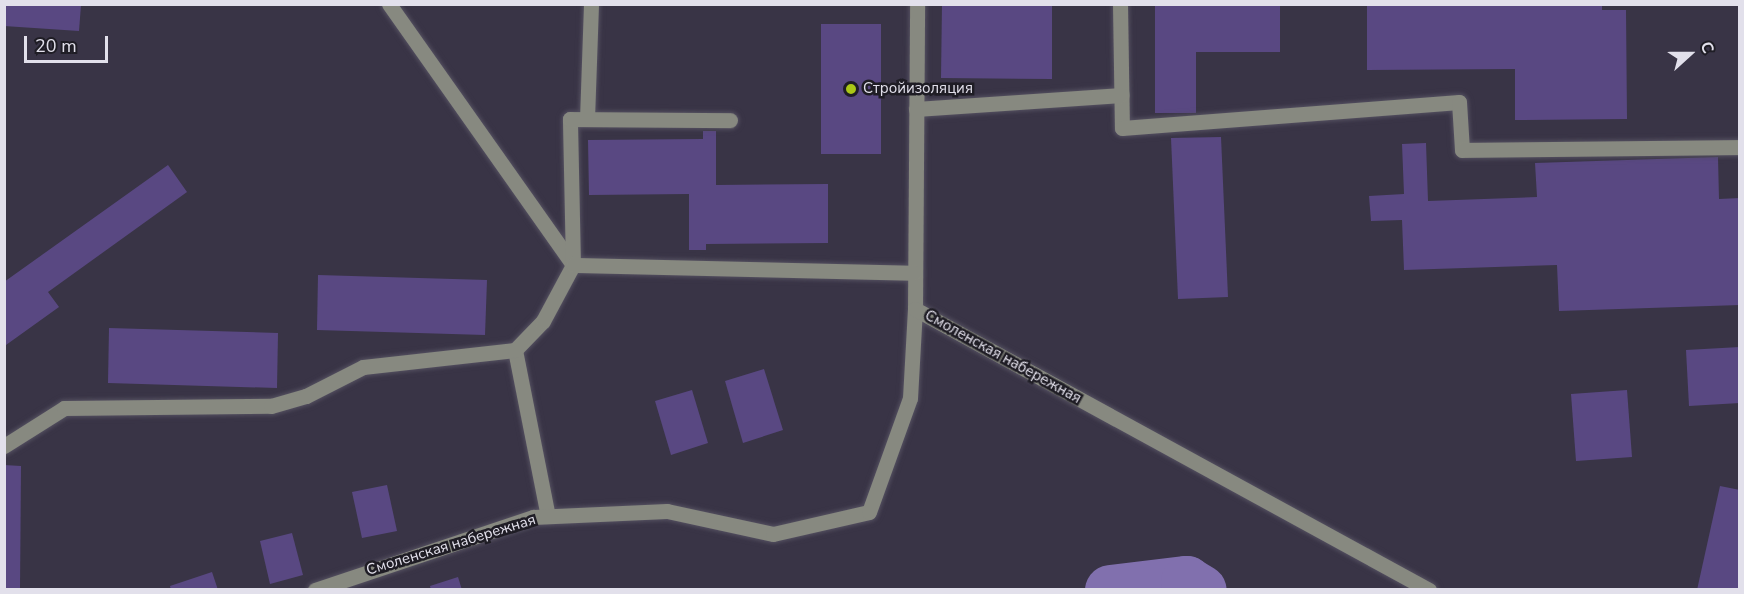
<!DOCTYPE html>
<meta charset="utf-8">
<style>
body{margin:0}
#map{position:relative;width:1744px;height:594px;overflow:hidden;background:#393446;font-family:"Nunito Sans",sans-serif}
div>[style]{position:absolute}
.river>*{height:51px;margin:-25.5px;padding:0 25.5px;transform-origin:25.5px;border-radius:25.5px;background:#8170ae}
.building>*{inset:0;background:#594882}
.roads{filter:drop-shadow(0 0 2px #545060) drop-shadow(0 0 2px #545060)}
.minor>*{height:15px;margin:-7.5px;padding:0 7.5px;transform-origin:7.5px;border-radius:7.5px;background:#878980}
.dots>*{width:16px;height:16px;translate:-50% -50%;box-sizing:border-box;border:3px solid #1f1d25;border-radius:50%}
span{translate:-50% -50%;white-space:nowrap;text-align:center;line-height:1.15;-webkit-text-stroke:5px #1f1d25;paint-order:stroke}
.poi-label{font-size:15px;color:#e2e0eb}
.left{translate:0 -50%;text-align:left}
.street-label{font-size:15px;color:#e2e0eb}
.frame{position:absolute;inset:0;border:6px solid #e2e0eb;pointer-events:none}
.north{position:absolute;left:1660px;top:24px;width:60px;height:60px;-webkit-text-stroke:4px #1f1d25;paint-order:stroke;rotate:69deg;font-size:16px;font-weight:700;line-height:24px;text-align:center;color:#e2e0eb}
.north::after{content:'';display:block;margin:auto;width:21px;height:27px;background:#e2e0eb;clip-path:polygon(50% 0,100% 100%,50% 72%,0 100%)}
.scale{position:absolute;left:24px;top:36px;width:84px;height:27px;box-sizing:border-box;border:3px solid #e2e0eb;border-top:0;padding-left:8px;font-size:18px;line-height:21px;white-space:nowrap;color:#e2e0eb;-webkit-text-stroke:4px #1f1d25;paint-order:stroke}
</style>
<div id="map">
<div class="river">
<i style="left:1110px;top:590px;width:77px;rotate:-6.8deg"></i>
<i style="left:1186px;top:581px;width:17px;rotate:31deg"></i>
</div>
<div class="building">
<i style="clip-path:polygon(942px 4px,1052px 4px,1052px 79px,941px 78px)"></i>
<i style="clip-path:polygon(1155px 4px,1280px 4px,1280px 52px,1196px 52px,1196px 113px,1155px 113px)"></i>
<i style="clip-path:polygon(1367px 4px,1602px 4px,1602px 10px,1626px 10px,1627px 119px,1515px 120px,1515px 69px,1367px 70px)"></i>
<i style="clip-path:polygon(4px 5px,81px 5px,79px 31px,4px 26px)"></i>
<i style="clip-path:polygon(821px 24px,881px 24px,881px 154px,821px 154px)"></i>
<i style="clip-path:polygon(703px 131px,716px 131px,716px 185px,828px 184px,828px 243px,706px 244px,706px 250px,689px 250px,689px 194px,589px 195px,588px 140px,703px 139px)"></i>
<i style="clip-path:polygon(1221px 137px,1228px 297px,1178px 299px,1171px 138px)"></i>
<i style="clip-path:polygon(1426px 143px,1428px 201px,1537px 197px,1535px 163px,1718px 157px,1719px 199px,1740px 198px,1740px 305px,1559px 311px,1557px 265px,1404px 270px,1402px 220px,1371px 221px,1369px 196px,1404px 194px,1402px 144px)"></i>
<i style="clip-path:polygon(168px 165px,187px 192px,48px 292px,59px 307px,6px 345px,4px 282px)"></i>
<i style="clip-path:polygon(318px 275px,487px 280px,485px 335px,317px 330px)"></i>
<i style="clip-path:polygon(109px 328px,278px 333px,277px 388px,108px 383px)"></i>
<i style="clip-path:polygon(1740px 347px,1740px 403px,1689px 406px,1686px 350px)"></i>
<i style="clip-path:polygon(764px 369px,783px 430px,743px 443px,725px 381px)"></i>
<i style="clip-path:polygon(692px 390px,708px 443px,671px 455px,655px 401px)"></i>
<i style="clip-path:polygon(1627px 390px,1632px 457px,1576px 461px,1571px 394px)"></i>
<i style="clip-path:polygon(4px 465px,21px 466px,20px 590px,4px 590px)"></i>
<i style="clip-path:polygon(387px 485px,397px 531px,362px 538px,352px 492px)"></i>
<i style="clip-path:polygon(1720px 486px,1740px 490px,1740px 590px,1697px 590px)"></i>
<i style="clip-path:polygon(292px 533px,303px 575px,270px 584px,260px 541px)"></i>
<i style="clip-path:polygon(212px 572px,218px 590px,171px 590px,170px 586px)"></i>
<i style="clip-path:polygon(458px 577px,462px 590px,431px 590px,430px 586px)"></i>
</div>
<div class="roads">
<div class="minor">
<i style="left:389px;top:4px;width:319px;rotate:54.8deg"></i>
<i style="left:1120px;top:4px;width:124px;rotate:89.1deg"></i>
<i style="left:1122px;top:128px;width:338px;rotate:-4.4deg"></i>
<i style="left:1459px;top:102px;width:48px;rotate:86.4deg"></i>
<i style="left:1462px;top:150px;width:278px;rotate:-0.6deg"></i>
<i style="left:916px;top:109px;width:206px;rotate:-3.9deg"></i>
<i style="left:587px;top:119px;width:115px;rotate:-88deg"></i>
<i style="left:573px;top:265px;width:146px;rotate:-91.2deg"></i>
<i style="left:570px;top:119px;width:160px;rotate:0.4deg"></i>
<i style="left:915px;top:309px;width:305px;rotate:-89.6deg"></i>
<i style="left:515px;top:350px;width:169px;rotate:78.8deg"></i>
<i style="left:4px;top:446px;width:71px;rotate:-32.3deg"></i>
<i style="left:64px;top:408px;width:207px;rotate:-0.6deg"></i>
<i style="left:271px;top:406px;width:36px;rotate:-16deg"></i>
<i style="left:306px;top:396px;width:64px;rotate:-27deg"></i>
<i style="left:363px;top:367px;width:153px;rotate:-6.4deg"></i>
<i style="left:515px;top:350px;width:40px;rotate:-46deg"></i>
<i style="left:543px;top:321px;width:64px;rotate:-61.8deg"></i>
<i style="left:573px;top:265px;width:342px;rotate:1.3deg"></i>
<i style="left:315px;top:590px;width:230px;rotate:-18.5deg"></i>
<i style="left:533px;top:517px;width:134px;rotate:-2.6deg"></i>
<i style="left:667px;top:511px;width:108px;rotate:12.2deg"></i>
<i style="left:773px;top:534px;width:98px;rotate:-12.9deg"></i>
<i style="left:869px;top:512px;width:121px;rotate:-70.2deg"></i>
<i style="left:910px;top:398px;width:89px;rotate:-86.8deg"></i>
<i style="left:915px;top:309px;width:586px;rotate:28.67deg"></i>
</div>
</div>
<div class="dots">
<i style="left:851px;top:89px;background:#aac717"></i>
</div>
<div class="poi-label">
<span class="left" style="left:863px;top:89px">Стройизоляция</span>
</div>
<div class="street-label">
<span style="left:1003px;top:357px;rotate:29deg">Смоленская набережная</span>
<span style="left:451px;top:545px;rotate:-17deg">Смоленская набережная</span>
</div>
<div class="frame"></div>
<div class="north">С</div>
<div class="scale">20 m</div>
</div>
